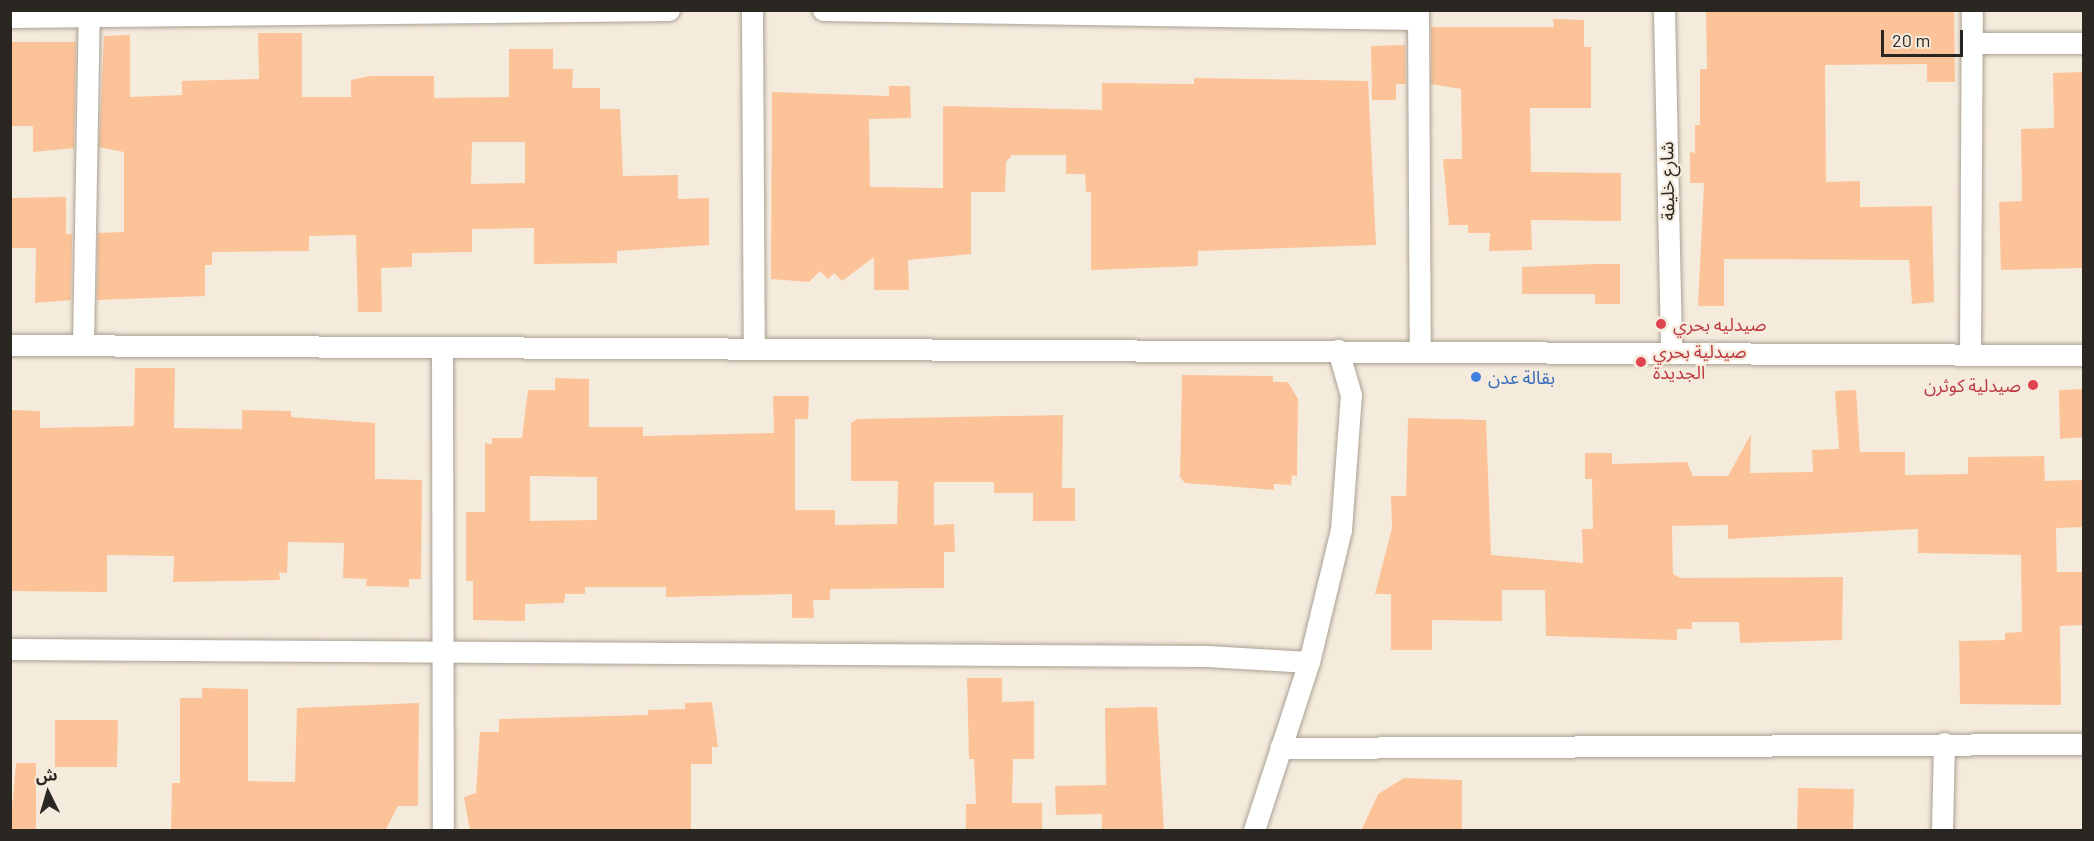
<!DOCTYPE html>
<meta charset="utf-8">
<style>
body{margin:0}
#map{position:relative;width:2094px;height:841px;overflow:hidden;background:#f5ebdd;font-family:Barlow,"Noto Sans Arabic",sans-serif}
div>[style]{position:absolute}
.building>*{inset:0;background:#fdc398}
.roads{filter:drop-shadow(0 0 2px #aaa093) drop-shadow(0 0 2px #aaa093)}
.minor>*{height:21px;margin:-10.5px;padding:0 10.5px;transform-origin:10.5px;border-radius:10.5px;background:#fff}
.dots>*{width:16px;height:16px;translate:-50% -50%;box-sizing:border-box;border:3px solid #f5ebdd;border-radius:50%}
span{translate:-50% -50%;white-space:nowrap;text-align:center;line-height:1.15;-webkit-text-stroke:4.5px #f5ebdd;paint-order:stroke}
.street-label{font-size:18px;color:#2a2621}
.health-label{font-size:18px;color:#be3a42}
.left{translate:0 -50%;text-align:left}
.right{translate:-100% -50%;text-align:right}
.shop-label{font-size:18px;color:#366cbe}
.frame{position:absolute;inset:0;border:12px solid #2a2621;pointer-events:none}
.north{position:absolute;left:18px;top:763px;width:60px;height:60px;-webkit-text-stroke:4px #f5ebdd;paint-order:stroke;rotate:355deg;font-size:16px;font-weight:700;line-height:24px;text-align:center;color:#2a2621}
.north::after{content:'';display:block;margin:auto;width:21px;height:27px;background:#2a2621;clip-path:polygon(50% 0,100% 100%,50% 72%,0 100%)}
.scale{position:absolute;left:1881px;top:30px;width:82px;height:27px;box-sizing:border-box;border:3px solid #2a2621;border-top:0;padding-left:8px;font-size:18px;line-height:21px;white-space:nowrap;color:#2a2621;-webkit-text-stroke:4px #f5ebdd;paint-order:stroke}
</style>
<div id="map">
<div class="building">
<i style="clip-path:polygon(1706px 10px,1954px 10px,1955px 82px,1927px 82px,1927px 64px,1825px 65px,1826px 182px,1860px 181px,1860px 207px,1932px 206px,1934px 302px,1912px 304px,1909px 260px,1724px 259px,1724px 306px,1698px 306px,1704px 183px,1690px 183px,1690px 152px,1695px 153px,1695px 125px,1700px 125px,1700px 69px,1707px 69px)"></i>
<i style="clip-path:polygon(1553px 19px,1584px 20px,1584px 47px,1591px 47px,1591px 108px,1530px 108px,1531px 172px,1621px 173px,1621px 221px,1531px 220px,1532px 250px,1489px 251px,1490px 233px,1468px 233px,1468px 225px,1449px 225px,1443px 159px,1462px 159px,1461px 89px,1431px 84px,1431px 27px,1554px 27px)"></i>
<i style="clip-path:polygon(evenodd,258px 33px,302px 33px,302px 97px,351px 97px,351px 80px,370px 76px,434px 76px,434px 98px,509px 97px,509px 49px,553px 49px,553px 69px,573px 69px,572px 88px,600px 88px,600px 109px,620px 109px,623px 176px,678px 175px,678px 199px,709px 198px,709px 245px,617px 251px,617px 263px,534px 264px,534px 228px,472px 229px,472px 252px,412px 253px,412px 267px,381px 268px,382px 312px,358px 312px,356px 235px,309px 236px,309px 251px,212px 252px,212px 265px,205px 265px,205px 296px,97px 300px,98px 233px,124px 232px,124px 152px,99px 147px,104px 36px,130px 35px,130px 97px,182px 95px,182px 81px,259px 79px,258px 33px,472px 142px,525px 142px,525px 183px,471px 184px,472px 142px)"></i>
<i style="clip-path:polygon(10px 42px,76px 42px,74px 148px,33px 152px,33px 126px,10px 126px)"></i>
<i style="clip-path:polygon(1405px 45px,1406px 84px,1396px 84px,1396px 100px,1372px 100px,1371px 46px)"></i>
<i style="clip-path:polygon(2084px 72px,2084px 268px,2001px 270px,1999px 202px,2022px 201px,2021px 129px,2054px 128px,2053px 73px)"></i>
<i style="clip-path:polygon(1194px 78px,1368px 81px,1376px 245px,1198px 251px,1198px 266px,1091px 270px,1091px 192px,1086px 192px,1085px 174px,1066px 174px,1066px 155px,1012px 155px,1006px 162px,1005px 192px,971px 192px,971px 254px,908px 260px,909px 290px,874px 290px,874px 257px,842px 281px,834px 273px,828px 279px,820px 271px,809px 282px,771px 279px,772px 92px,889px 96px,889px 86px,910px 86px,911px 118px,869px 119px,870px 187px,943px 188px,943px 106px,1102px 110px,1102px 83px,1194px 84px)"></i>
<i style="clip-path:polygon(66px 197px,66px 234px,72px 234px,71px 300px,35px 303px,36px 248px,10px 248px,10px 198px)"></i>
<i style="clip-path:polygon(1595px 264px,1620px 264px,1620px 304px,1595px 304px,1595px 294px,1522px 294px,1522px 267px)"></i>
<i style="clip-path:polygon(135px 368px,175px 368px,174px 428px,242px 429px,242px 410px,291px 411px,291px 417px,375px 423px,375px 479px,422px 480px,421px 579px,409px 579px,409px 587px,366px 586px,367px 579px,343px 578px,344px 543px,288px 542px,287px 573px,279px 572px,280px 580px,173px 582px,174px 556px,107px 555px,107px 592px,10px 591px,10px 410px,40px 411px,40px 428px,134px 426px)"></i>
<i style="clip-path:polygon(1182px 375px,1273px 376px,1273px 382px,1288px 382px,1298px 399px,1297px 476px,1292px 475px,1291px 485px,1274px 484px,1274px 490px,1185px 483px,1180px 477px)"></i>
<i style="clip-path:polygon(evenodd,555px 378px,589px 379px,589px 427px,643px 427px,643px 436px,774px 433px,773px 396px,809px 396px,808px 419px,795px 419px,795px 510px,835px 510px,835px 525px,897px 524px,898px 481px,851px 481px,851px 423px,857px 419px,1063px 415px,1062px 488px,1075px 488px,1075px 521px,1033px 521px,1033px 493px,994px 493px,994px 482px,934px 482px,934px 525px,954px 524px,955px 552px,944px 552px,944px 588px,830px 589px,830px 600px,813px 600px,814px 618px,792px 618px,792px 594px,666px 597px,666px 587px,585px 587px,585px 594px,565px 594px,564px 603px,525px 604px,525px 621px,473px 620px,473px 581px,466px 581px,466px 512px,485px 512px,485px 443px,492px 444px,492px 438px,522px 438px,528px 390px,555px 390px,555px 378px,530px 476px,597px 477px,597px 520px,530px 521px,530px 476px)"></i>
<i style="clip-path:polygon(2084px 389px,2084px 437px,2060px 439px,2059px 390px)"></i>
<i style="clip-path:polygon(1856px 390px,1860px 452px,1905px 452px,1905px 475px,1968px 474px,1968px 457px,2044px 456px,2045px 481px,2082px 480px,2083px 527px,2056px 528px,2057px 572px,2084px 572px,2084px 625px,2060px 626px,2061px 705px,1960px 704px,1959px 641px,2005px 640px,2005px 633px,2022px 632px,2021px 555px,1918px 553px,1918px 529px,1728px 539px,1728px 525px,1672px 526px,1673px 574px,1681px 578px,1843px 577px,1842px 640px,1740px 643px,1739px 622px,1692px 622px,1692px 629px,1677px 629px,1677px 640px,1546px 636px,1545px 590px,1502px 590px,1502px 621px,1432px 620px,1432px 650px,1391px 650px,1391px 594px,1375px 594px,1392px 528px,1391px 496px,1406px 496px,1408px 418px,1486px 420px,1491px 555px,1583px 563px,1582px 529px,1593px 529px,1592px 479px,1585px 479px,1585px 453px,1612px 453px,1612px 464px,1687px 462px,1693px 476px,1728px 476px,1751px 434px,1750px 473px,1813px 472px,1812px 450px,1839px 449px,1835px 391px)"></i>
<i style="clip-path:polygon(967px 678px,1002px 678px,1002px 702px,1034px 701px,1034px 759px,1013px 759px,1012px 803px,1042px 803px,1042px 831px,966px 831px,966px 804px,976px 804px,974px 759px,969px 759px)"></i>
<i style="clip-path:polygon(202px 688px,248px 689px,248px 781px,295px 782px,297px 708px,419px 703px,418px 806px,398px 806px,385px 831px,171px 831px,172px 783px,180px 783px,180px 698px,202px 698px)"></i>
<i style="clip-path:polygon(712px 702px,718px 747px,712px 747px,712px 764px,691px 764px,691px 831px,470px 831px,464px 797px,476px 793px,480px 732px,499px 732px,499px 719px,648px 715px,648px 710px,685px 709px,685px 703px)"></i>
<i style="clip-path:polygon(1157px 707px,1164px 831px,1102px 831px,1102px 814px,1056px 815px,1055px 786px,1106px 785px,1105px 708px)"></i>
<i style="clip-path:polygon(55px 720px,118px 720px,117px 767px,55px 767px)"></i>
<i style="clip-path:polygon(16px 763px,36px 763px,36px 831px,10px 831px)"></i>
<i style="clip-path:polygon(1404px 778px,1462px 780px,1462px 831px,1361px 831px,1378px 794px)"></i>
<i style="clip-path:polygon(1798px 788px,1854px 789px,1853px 831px,1797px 831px)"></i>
</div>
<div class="roads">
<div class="minor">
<i style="left:752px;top:10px;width:336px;rotate:89.7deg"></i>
<i style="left:823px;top:10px;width:595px;rotate:0.87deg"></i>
<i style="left:1418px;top:10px;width:341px;rotate:89.7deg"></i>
<i style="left:1664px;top:10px;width:342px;rotate:88.8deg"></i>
<i style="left:10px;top:17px;width:659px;rotate:-0.61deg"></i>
<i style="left:1971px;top:43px;width:113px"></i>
<i style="left:10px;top:345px;width:2074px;rotate:0.28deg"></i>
<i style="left:83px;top:345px;width:335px;rotate:-89deg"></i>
<i style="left:442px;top:347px;width:483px;rotate:89.9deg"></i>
<i style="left:1970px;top:354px;width:344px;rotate:-89.7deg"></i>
<i style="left:10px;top:649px;width:1197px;rotate:0.34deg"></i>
<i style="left:1207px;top:656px;width:102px;rotate:3.4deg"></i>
<i style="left:1280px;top:748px;width:804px;rotate:-0.29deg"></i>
<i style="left:1254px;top:830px;width:177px;rotate:-71.9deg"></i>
<i style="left:1309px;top:662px;width:136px;rotate:-76.4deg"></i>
<i style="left:1341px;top:530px;width:135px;rotate:-85.8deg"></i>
<i style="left:1351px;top:395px;width:47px;rotate:-106.1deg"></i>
<i style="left:1942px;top:830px;width:87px;rotate:-88.7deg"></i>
</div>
</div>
<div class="dots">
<i style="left:1661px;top:324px;background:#e0444e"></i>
<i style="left:1641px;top:362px;background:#e0444e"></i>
<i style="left:1476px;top:377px;background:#3f7fe0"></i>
<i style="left:2033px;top:385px;background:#e0444e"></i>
</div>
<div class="street-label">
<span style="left:1667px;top:181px;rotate:-91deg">شارع خليفة</span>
</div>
<div class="health-label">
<span class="left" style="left:1673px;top:324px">صيدليه بحري</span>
<span class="left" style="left:1653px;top:362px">صيدلية بحري<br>الجديدة</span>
<span class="right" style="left:2021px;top:385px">صيدلية كوثرن</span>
</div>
<div class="shop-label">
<span class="left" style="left:1488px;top:377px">بقالة عدن</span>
</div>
<div class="frame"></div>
<div class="north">ش</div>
<div class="scale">20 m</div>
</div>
